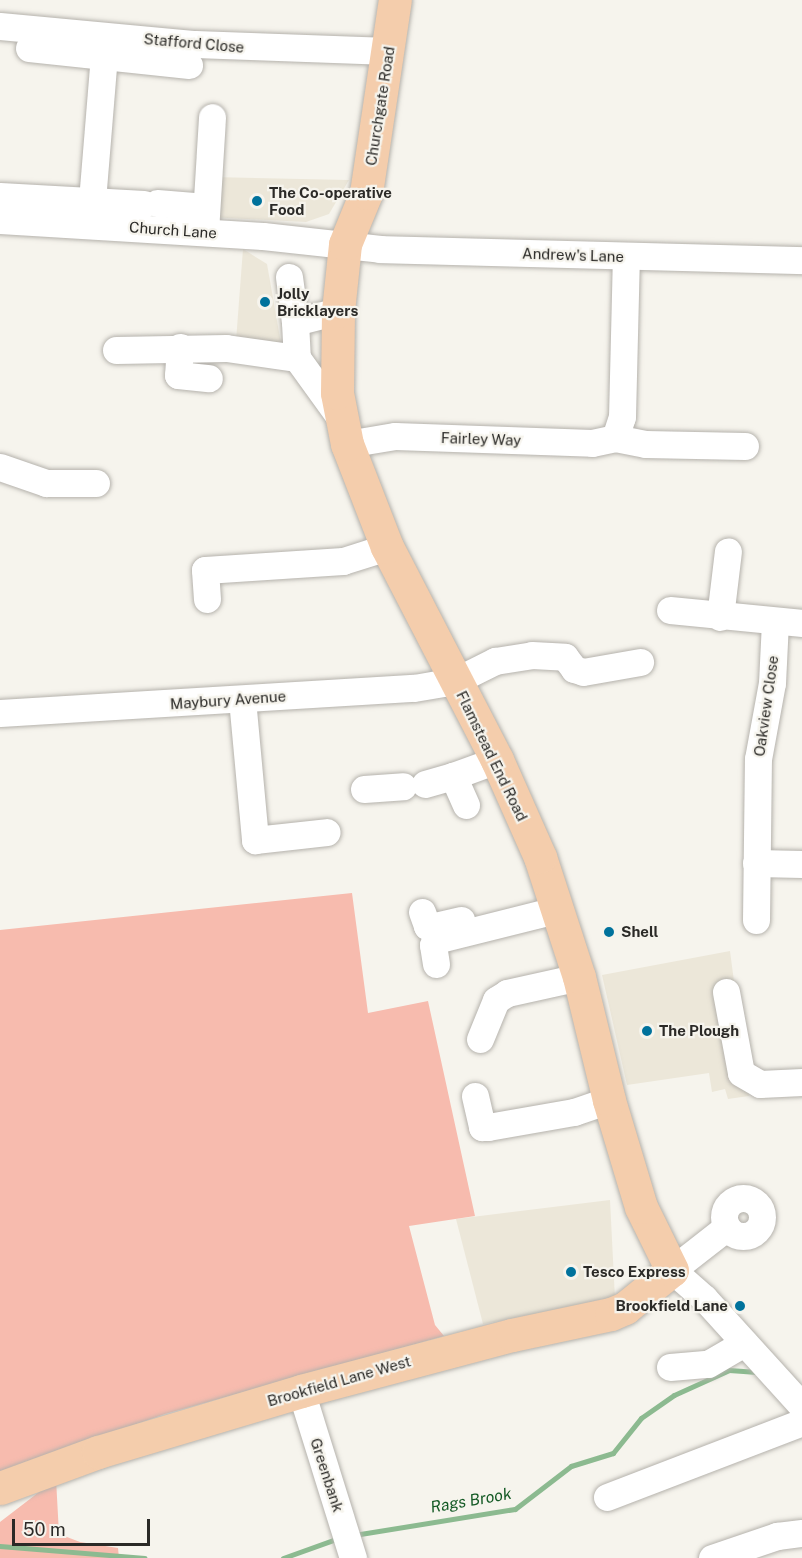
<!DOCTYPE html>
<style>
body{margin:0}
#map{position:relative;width:802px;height:1558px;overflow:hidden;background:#f6f4ed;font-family:"Public Sans",sans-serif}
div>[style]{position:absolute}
.built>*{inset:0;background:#ece7d9}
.green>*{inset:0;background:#f7bbae}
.stream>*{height:5px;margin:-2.5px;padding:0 2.5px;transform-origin:2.5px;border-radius:2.5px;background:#8cba90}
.roads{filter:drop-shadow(0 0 2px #b5b2ac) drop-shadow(0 0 2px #b5b2ac)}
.minor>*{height:27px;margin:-13.5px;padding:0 13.5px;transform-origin:13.5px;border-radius:13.5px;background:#fff}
.minor>.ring{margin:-13.5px;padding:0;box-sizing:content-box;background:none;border:27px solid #fff;border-radius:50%}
.major>*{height:33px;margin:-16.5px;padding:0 16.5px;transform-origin:16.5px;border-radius:16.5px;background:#f4cdac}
.dots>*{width:16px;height:16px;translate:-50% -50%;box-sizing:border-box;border:3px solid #f6f4ed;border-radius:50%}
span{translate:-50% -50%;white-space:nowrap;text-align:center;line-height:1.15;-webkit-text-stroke:4.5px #f6f4ed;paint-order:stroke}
.street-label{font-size:15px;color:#2b2a27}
.poi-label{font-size:15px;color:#2b2a27;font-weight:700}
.left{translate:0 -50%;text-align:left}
.right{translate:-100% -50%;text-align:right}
.water-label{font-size:16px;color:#145a25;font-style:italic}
.scale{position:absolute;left:12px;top:1519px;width:138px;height:27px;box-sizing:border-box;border:3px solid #2b2a27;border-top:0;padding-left:8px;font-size:18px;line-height:21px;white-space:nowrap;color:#2b2a27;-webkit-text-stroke:4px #f6f4ed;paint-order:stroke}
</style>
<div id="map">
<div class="built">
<i style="clip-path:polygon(212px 177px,349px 180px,329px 214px,306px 222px,209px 217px)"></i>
<i style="clip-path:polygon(243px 249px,267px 264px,282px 349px,236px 341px)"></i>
<i style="clip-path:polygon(730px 951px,749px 1096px,728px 1099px,725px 1089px,712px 1092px,709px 1073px,627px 1085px,602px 975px)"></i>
<i style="clip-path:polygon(610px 1200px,615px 1299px,483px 1324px,456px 1219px)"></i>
</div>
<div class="green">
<i style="clip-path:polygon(352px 893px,368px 1013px,428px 1001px,475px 1216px,409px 1226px,435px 1325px,444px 1336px,165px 1414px,0 1472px,0 930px)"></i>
<i style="clip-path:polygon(56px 1479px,59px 1534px,80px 1542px,118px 1548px,119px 1558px,0 1558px,0 1522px)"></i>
</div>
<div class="stream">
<i style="left:354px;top:1535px;width:163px;rotate:-9.2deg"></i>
<i style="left:515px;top:1509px;width:71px;rotate:-37.5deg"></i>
<i style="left:571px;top:1466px;width:44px;rotate:-17.2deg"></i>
<i style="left:613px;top:1453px;width:45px;rotate:-51.3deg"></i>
<i style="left:641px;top:1418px;width:40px;rotate:-34.9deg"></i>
<i style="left:674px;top:1395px;width:60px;rotate:-24.4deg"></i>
<i style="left:729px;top:1370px;width:28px;rotate:4deg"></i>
<i style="left:0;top:1546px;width:145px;rotate:4.7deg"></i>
<i style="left:283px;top:1558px;width:59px;rotate:-19.7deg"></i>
</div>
<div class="roads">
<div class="minor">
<i style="left:0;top:26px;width:196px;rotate:5.3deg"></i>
<i style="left:195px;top:44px;width:194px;rotate:2.1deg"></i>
<i style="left:29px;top:48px;width:161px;rotate:6.1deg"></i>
<i style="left:0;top:196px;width:144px;rotate:3.2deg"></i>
<i style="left:157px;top:203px;width:49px;rotate:4.7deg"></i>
<i style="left:0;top:220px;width:263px;rotate:3.5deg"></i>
<i style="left:263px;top:236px;width:118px;rotate:6.3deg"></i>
<i style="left:380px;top:249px;width:422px;rotate:1.5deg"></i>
<i style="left:90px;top:225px;width:170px;rotate:-85.3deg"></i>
<i style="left:205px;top:232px;width:115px;rotate:-86.5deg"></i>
<i style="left:289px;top:277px;width:45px;rotate:82.4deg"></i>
<i style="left:338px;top:311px;width:44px;rotate:165.7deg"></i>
<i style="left:295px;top:322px;width:36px;rotate:87deg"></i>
<i style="left:297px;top:358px;width:75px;rotate:54.2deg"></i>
<i style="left:180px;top:347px;width:28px;rotate:94deg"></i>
<i style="left:178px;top:375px;width:31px;rotate:6deg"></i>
<i style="left:116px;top:350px;width:110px;rotate:-1deg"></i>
<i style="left:226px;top:348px;width:72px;rotate:8deg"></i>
<i style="left:615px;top:438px;width:22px;rotate:-72deg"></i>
<i style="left:622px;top:417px;width:160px;rotate:-88.6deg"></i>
<i style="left:347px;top:444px;width:49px;rotate:-9.5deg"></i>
<i style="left:395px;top:436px;width:197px;rotate:2deg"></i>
<i style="left:592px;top:443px;width:24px;rotate:-12deg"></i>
<i style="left:615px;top:438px;width:31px;rotate:11deg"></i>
<i style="left:645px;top:444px;width:100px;rotate:1.1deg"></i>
<i style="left:0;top:467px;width:49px;rotate:19.2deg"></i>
<i style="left:46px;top:483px;width:50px"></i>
<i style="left:207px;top:599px;width:29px;rotate:-94deg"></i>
<i style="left:205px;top:570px;width:138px;rotate:-3.7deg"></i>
<i style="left:343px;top:561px;width:46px;rotate:-17.7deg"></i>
<i style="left:670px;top:610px;width:133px;rotate:5.6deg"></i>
<i style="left:720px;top:617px;width:66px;rotate:-83.1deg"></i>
<i style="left:242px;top:699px;width:142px;rotate:84.7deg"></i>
<i style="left:255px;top:840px;width:72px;rotate:-6.3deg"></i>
<i style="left:0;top:713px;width:415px;rotate:-3.5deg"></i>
<i style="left:414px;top:688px;width:42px;rotate:-9.7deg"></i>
<i style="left:455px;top:681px;width:45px;rotate:-26.6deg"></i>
<i style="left:495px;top:661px;width:37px;rotate:-9deg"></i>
<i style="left:532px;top:655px;width:33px;rotate:3deg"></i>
<i style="left:565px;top:657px;width:15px;rotate:53deg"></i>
<i style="left:574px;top:669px;width:9px;rotate:18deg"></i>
<i style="left:583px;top:672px;width:58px;rotate:-10deg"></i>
<i style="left:425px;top:784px;width:29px;rotate:-16deg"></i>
<i style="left:364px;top:789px;width:39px;rotate:-4deg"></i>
<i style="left:466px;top:805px;width:32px;rotate:-114deg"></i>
<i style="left:453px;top:776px;width:47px;rotate:-20deg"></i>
<i style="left:756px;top:863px;width:46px;rotate:1.2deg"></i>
<i style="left:422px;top:912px;width:15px;rotate:70deg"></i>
<i style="left:427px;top:926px;width:4px;rotate:14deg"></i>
<i style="left:431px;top:927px;width:31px;rotate:-13deg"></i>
<i style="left:756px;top:920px;width:161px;rotate:-89.3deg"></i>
<i style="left:758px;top:759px;width:77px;rotate:-79.6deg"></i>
<i style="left:772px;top:683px;width:61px;rotate:-87.2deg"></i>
<i style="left:436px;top:964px;width:19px;rotate:-99deg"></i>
<i style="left:433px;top:945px;width:6px;rotate:-59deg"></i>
<i style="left:436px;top:940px;width:127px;rotate:-14.1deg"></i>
<i style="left:726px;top:992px;width:82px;rotate:79.5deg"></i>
<i style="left:741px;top:1073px;width:22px;rotate:30deg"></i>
<i style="left:760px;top:1084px;width:42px;rotate:-2.7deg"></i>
<i style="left:480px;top:1039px;width:42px;rotate:-67.7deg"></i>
<i style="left:496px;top:1000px;width:13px;rotate:-32deg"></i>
<i style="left:507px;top:993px;width:74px;rotate:-12.5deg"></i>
<i style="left:475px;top:1096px;width:32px;rotate:77deg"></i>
<i style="left:482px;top:1127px;width:6px"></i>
<i style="left:488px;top:1127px;width:87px;rotate:-9.9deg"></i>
<i style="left:574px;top:1112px;width:37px;rotate:-19deg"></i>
<i class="ring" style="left:724px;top:1198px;width:11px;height:11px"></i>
<i style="left:727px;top:1227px;width:70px;rotate:142deg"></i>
<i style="left:672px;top:1270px;width:43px;rotate:41.2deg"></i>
<i style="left:704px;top:1298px;width:146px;rotate:47.8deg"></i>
<i style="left:670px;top:1367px;width:38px;rotate:-5deg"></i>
<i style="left:708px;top:1364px;width:42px;rotate:-30.3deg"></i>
<i style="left:301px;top:1391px;width:175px;rotate:72.7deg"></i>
<i style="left:607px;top:1497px;width:209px;rotate:-21deg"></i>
<i style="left:712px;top:1558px;width:69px;rotate:-18.7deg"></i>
<i style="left:777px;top:1536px;width:25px;rotate:-7deg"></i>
</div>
<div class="major">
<i style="left:0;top:1488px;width:104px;rotate:-20.2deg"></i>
<i style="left:98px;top:1452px;width:212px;rotate:-16.7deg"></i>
<i style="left:301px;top:1391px;width:218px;rotate:-14.9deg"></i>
<i style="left:512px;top:1335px;width:101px;rotate:-12deg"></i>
<i style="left:611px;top:1314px;width:15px;rotate:-23deg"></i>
<i style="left:625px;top:1308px;width:60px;rotate:-39deg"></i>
<i style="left:672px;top:1270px;width:70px;rotate:-116.2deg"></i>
<i style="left:641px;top:1207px;width:112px;rotate:-106.7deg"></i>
<i style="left:609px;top:1100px;width:127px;rotate:-103.7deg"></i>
<i style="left:579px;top:977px;width:126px;rotate:-108deg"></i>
<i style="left:540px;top:857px;width:106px;rotate:-113.9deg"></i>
<i style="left:497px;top:760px;width:240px;rotate:-117.3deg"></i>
<i style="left:387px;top:547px;width:110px;rotate:-111.2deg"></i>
<i style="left:347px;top:444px;width:52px;rotate:-101.1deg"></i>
<i style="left:337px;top:393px;width:82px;rotate:-89.3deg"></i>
<i style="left:338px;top:311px;width:67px;rotate:-84deg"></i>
<i style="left:345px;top:244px;width:55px;rotate:-67.6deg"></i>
<i style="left:366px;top:193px;width:195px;rotate:-81.5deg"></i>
</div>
</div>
<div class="dots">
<i style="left:257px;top:201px;background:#00729c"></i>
<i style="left:265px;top:302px;background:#00729c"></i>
<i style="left:609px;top:932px;background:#00729c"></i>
<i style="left:647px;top:1031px;background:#00729c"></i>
<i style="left:571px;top:1272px;background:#00729c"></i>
<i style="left:740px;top:1306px;background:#00729c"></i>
</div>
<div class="street-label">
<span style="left:194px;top:43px;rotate:5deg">Stafford Close</span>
<span style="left:380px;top:106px;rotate:-81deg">Churchgate Road</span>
<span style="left:173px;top:230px;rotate:4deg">Church Lane</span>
<span style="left:573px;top:255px;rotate:2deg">Andrew's Lane</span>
<span style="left:481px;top:439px;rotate:2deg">Fairley Way</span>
<span style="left:228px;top:700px;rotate:-4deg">Maybury Avenue</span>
<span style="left:766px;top:706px;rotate:-82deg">Oakview Close</span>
<span style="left:492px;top:756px;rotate:64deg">Flamstead End Road</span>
<span style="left:339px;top:1381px;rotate:-16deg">Brookfield Lane West</span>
<span style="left:327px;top:1475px;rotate:72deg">Greenbank</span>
</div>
<div class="poi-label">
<span class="left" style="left:269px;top:201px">The Co-operative<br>Food</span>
<span class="left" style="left:277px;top:302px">Jolly<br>Bricklayers</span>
<span class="left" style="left:621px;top:932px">Shell</span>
<span class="left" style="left:659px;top:1031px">The Plough</span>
<span class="left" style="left:583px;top:1272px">Tesco Express</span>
<span class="right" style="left:728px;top:1306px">Brookfield Lane</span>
</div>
<div class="water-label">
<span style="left:471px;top:1501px;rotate:-10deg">Rags Brook</span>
</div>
<div class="scale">50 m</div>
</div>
